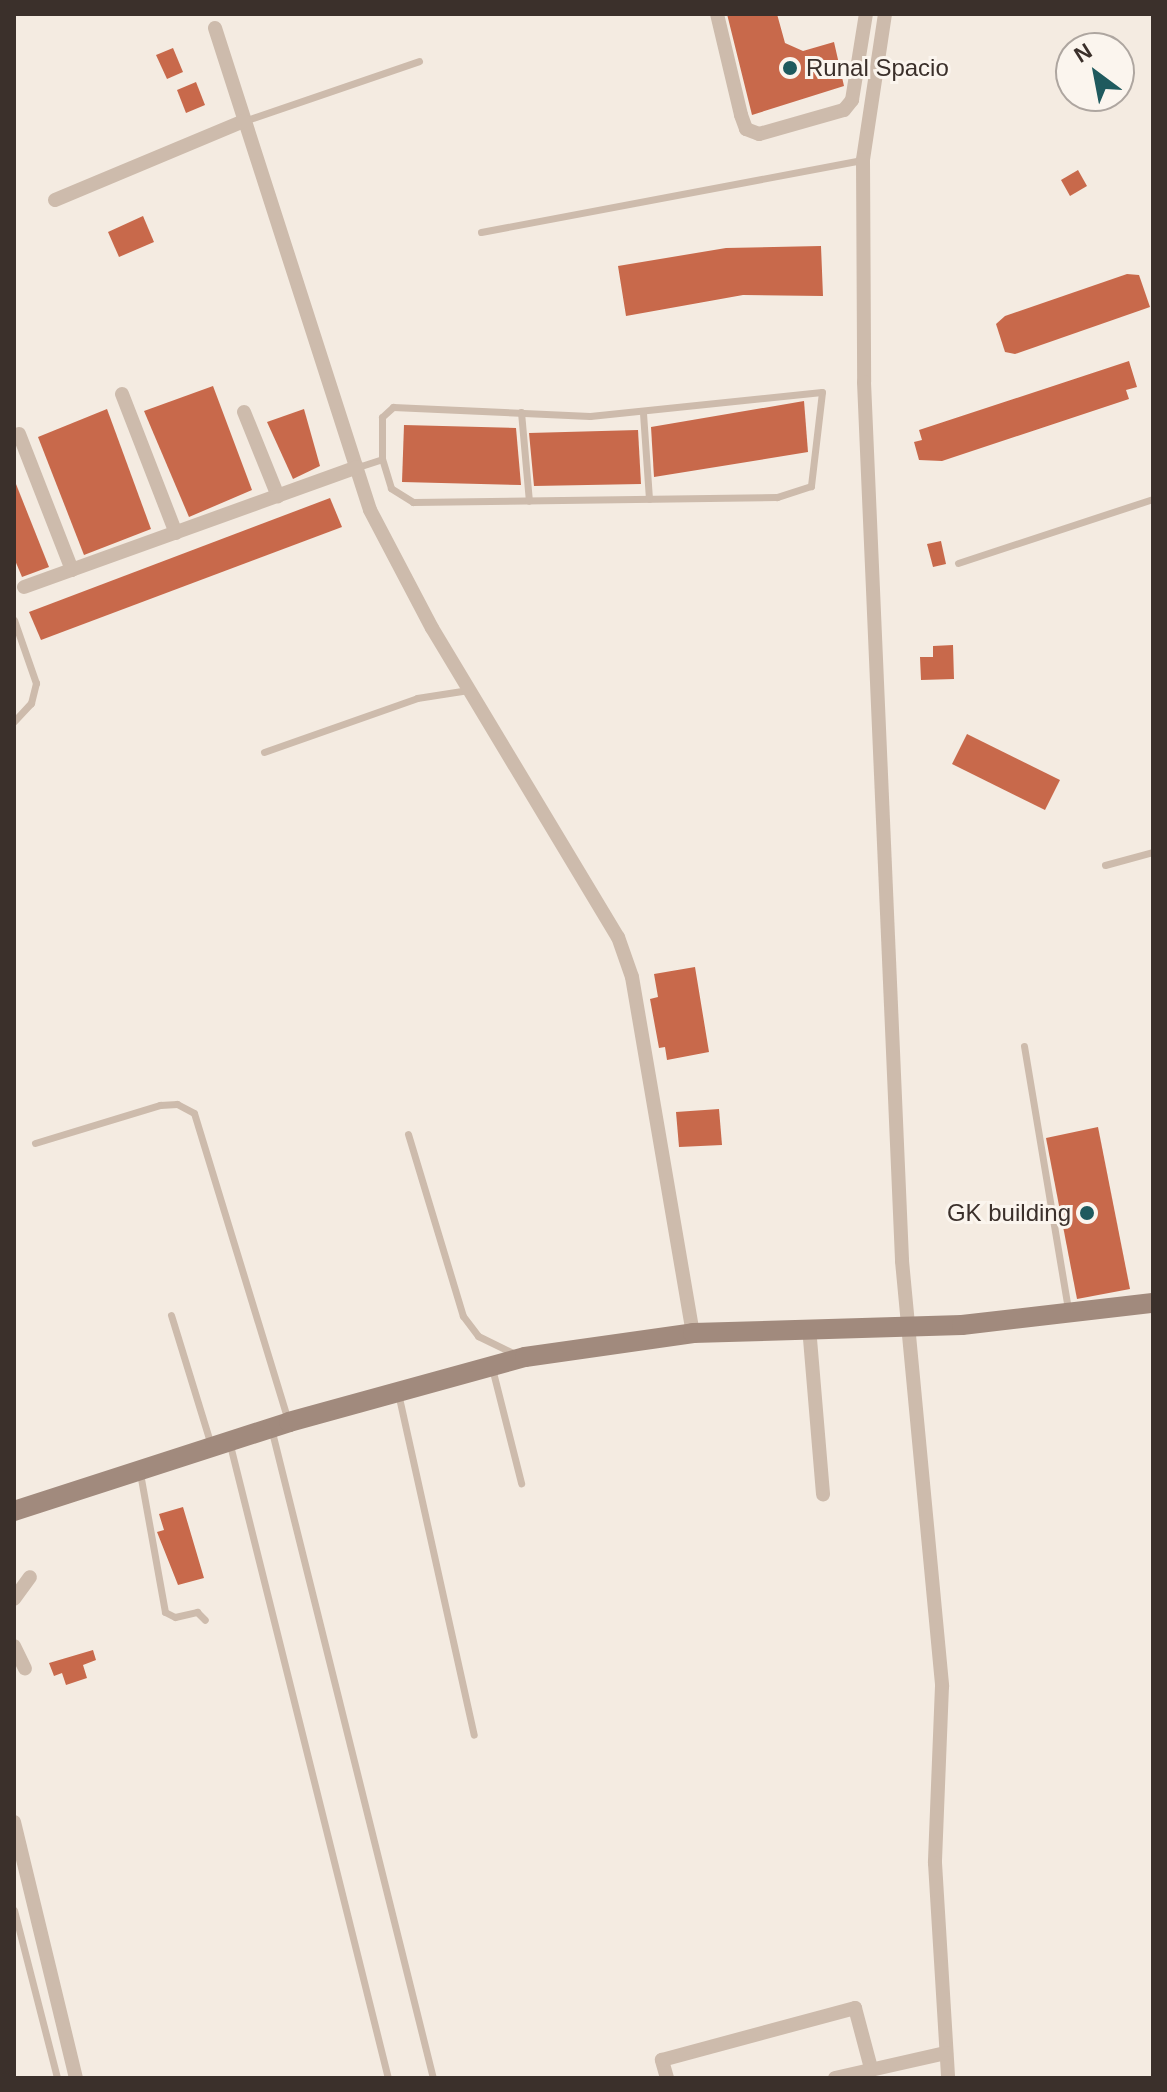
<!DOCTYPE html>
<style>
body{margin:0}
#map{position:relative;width:1167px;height:2092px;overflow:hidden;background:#f4ebe1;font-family:Helvetica,sans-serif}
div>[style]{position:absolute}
.building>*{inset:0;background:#c8694b}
.lane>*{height:7px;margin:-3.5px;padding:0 3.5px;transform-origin:3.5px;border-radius:3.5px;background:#cdbbac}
.street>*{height:14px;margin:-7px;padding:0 7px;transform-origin:7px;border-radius:7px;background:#cdbbac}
.secondary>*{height:20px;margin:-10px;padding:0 10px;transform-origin:10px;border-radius:10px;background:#a18a7d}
.dots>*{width:22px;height:22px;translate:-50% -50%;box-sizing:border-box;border:4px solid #fbf5ee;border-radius:50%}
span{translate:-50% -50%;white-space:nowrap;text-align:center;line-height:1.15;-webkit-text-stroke:6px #fbf5ee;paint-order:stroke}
.poi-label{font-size:24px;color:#3b302b}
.left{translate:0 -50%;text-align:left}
.right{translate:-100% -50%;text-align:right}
.frame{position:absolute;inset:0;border:16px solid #3b302b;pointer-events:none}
.north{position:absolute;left:1055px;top:32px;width:80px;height:80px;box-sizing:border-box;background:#fbf5ee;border:2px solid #aea6a0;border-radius:50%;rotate:328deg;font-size:22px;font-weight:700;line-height:32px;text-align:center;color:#3b302b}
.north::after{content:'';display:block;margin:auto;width:28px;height:36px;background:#1f5a5e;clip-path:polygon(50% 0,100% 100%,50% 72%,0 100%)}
</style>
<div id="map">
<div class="building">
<i style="clip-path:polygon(727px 14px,777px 14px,785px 43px,803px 51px,834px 42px,844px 86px,752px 115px)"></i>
<i style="clip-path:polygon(173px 48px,183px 72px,167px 79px,156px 55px)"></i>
<i style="clip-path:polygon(196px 82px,205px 105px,186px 113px,177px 90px)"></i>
<i style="clip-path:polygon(1078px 170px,1087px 186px,1070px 196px,1061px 180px)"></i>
<i style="clip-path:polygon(143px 216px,154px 242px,119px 257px,108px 232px)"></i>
<i style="clip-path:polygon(821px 246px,823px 296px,743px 295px,626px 316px,618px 266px,726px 248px)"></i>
<i style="clip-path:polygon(1127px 274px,1139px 275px,1150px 307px,1015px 354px,1005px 352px,996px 324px,1005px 316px)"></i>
<i style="clip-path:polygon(1129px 361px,1137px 387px,1126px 390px,1129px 399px,942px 461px,919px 460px,914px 442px,922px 440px,919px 430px)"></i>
<i style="clip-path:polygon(213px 386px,252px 490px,189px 517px,144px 411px)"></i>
<i style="clip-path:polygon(804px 401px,808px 452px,654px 477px,651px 427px)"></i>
<i style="clip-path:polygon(107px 409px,151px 529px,84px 555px,38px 437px)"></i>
<i style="clip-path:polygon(304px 409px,320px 466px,293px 479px,267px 422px)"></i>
<i style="clip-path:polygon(404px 425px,516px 428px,521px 485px,402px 482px)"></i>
<i style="clip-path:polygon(638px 430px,641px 484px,534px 486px,529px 433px)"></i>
<i style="clip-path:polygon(14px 479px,49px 567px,22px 577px,14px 558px)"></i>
<i style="clip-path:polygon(330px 498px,342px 527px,41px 640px,29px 612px)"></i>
<i style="clip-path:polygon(941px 541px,946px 564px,933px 567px,927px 544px)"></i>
<i style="clip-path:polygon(953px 645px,954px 679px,921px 680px,920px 657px,933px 657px,933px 646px)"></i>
<i style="clip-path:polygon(967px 734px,1060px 780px,1045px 810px,952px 764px)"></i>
<i style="clip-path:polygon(695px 967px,709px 1052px,667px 1060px,665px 1047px,659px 1048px,650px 999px,658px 997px,654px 974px)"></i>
<i style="clip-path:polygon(719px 1109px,722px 1145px,679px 1147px,676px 1112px)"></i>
<i style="clip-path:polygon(1098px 1127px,1130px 1289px,1077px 1299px,1046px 1138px)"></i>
<i style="clip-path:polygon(183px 1507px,204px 1578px,178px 1585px,157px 1532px,164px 1530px,159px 1514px)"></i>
<i style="clip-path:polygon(93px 1650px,96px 1660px,83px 1665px,87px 1678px,66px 1685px,62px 1673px,54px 1676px,49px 1663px)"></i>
</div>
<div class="lane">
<i style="left:244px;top:121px;width:185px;rotate:-18.9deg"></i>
<i style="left:481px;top:232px;width:389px;rotate:-10.7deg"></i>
<i style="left:822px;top:392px;width:95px;rotate:96.7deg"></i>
<i style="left:811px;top:486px;width:36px;rotate:162deg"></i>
<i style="left:777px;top:497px;width:364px;rotate:179.2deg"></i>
<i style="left:413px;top:502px;width:26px;rotate:-148deg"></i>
<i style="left:391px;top:488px;width:30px;rotate:-107deg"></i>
<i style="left:382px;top:459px;width:42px;rotate:-90deg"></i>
<i style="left:382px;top:417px;width:15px;rotate:-42deg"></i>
<i style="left:393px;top:407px;width:197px;rotate:2.6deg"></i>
<i style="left:590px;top:416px;width:233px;rotate:-5.9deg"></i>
<i style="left:521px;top:412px;width:89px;rotate:84.9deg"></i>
<i style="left:643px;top:413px;width:86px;rotate:86deg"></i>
<i style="left:358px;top:467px;width:25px;rotate:-18deg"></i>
<i style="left:958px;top:563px;width:205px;rotate:-18.2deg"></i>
<i style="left:14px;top:620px;width:67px;rotate:70.8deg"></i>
<i style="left:36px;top:683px;width:21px;rotate:104deg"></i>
<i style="left:31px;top:703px;width:25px;rotate:133deg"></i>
<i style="left:264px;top:752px;width:162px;rotate:-19.4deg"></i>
<i style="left:417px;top:698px;width:52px;rotate:-8.9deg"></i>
<i style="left:1105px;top:865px;width:50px;rotate:-15.2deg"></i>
<i style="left:1024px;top:1046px;width:268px;rotate:80.5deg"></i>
<i style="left:408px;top:1134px;width:190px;rotate:73.2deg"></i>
<i style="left:463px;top:1316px;width:25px;rotate:53deg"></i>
<i style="left:478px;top:1336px;width:41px;rotate:25.9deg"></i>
<i style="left:35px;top:1143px;width:131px;rotate:-16.9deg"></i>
<i style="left:160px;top:1105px;width:17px;rotate:-3deg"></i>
<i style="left:177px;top:1104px;width:19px;rotate:28deg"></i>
<i style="left:194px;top:1113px;width:321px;rotate:73deg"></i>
<i style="left:171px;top:1315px;width:136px;rotate:72.9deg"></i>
<i style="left:492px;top:1368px;width:119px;rotate:75.8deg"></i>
<i style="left:398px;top:1393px;width:350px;rotate:77.5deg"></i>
<i style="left:272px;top:1432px;width:666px;rotate:76.01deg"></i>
<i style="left:230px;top:1445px;width:652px;rotate:75.99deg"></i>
<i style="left:140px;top:1473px;width:141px;rotate:79.8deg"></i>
<i style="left:165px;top:1612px;width:11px;rotate:27deg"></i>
<i style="left:175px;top:1617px;width:23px;rotate:-13deg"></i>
<i style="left:197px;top:1612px;width:11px;rotate:45deg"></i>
<i style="left:14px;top:1910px;width:173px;rotate:75.6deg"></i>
</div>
<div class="street">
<i style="left:717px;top:14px;width:104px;rotate:76.6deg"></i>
<i style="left:741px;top:115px;width:15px;rotate:70deg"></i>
<i style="left:746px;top:129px;width:14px;rotate:21deg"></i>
<i style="left:759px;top:134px;width:88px;rotate:-15.8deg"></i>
<i style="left:844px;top:110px;width:13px;rotate:-51deg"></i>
<i style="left:852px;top:100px;width:87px;rotate:-80.8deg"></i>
<i style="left:885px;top:14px;width:148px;rotate:98.6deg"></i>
<i style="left:863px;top:160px;width:222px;rotate:89.7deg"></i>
<i style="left:864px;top:382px;width:880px;rotate:87.52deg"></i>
<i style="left:902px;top:1261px;width:427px;rotate:84.6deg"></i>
<i style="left:942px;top:1686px;width:177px;rotate:92.3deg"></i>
<i style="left:935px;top:1863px;width:215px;rotate:86.5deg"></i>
<i style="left:215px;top:28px;width:506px;rotate:72.17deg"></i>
<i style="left:370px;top:510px;width:133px;rotate:62.3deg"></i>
<i style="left:432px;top:628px;width:361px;rotate:59deg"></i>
<i style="left:618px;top:937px;width:42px;rotate:70.7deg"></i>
<i style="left:632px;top:977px;width:361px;rotate:80.3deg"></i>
<i style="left:55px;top:200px;width:205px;rotate:-22.7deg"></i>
<i style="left:122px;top:394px;width:149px;rotate:68.8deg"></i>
<i style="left:244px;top:412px;width:91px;rotate:68deg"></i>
<i style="left:19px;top:434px;width:146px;rotate:68.7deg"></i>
<i style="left:24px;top:587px;width:354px;rotate:-19.8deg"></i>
<i style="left:809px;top:1327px;width:168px;rotate:85.2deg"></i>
<i style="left:14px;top:1599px;width:27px;rotate:-54deg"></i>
<i style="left:14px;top:1646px;width:25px;rotate:64deg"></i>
<i style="left:14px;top:1822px;width:263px;rotate:76.4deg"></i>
<i style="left:667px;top:2078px;width:19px;rotate:-106deg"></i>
<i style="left:662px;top:2060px;width:200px;rotate:-15.1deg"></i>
<i style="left:855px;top:2008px;width:62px;rotate:75.1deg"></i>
<i style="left:835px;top:2078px;width:114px;rotate:-12.7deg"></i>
</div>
<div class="secondary">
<i style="left:14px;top:1511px;width:289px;rotate:-17.9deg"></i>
<i style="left:289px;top:1422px;width:245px;rotate:-15.4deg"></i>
<i style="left:525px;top:1357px;width:170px;rotate:-8.1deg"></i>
<i style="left:693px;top:1333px;width:269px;rotate:-1.7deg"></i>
<i style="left:962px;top:1325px;width:192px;rotate:-6.6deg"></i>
</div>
<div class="dots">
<i style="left:790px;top:68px;background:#1f5a5e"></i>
<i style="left:1087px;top:1213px;background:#1f5a5e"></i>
</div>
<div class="poi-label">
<span class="left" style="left:806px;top:68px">Runal Spacio</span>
<span class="right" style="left:1071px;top:1213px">GK building</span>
</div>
<div class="frame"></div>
<div class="north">N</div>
</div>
